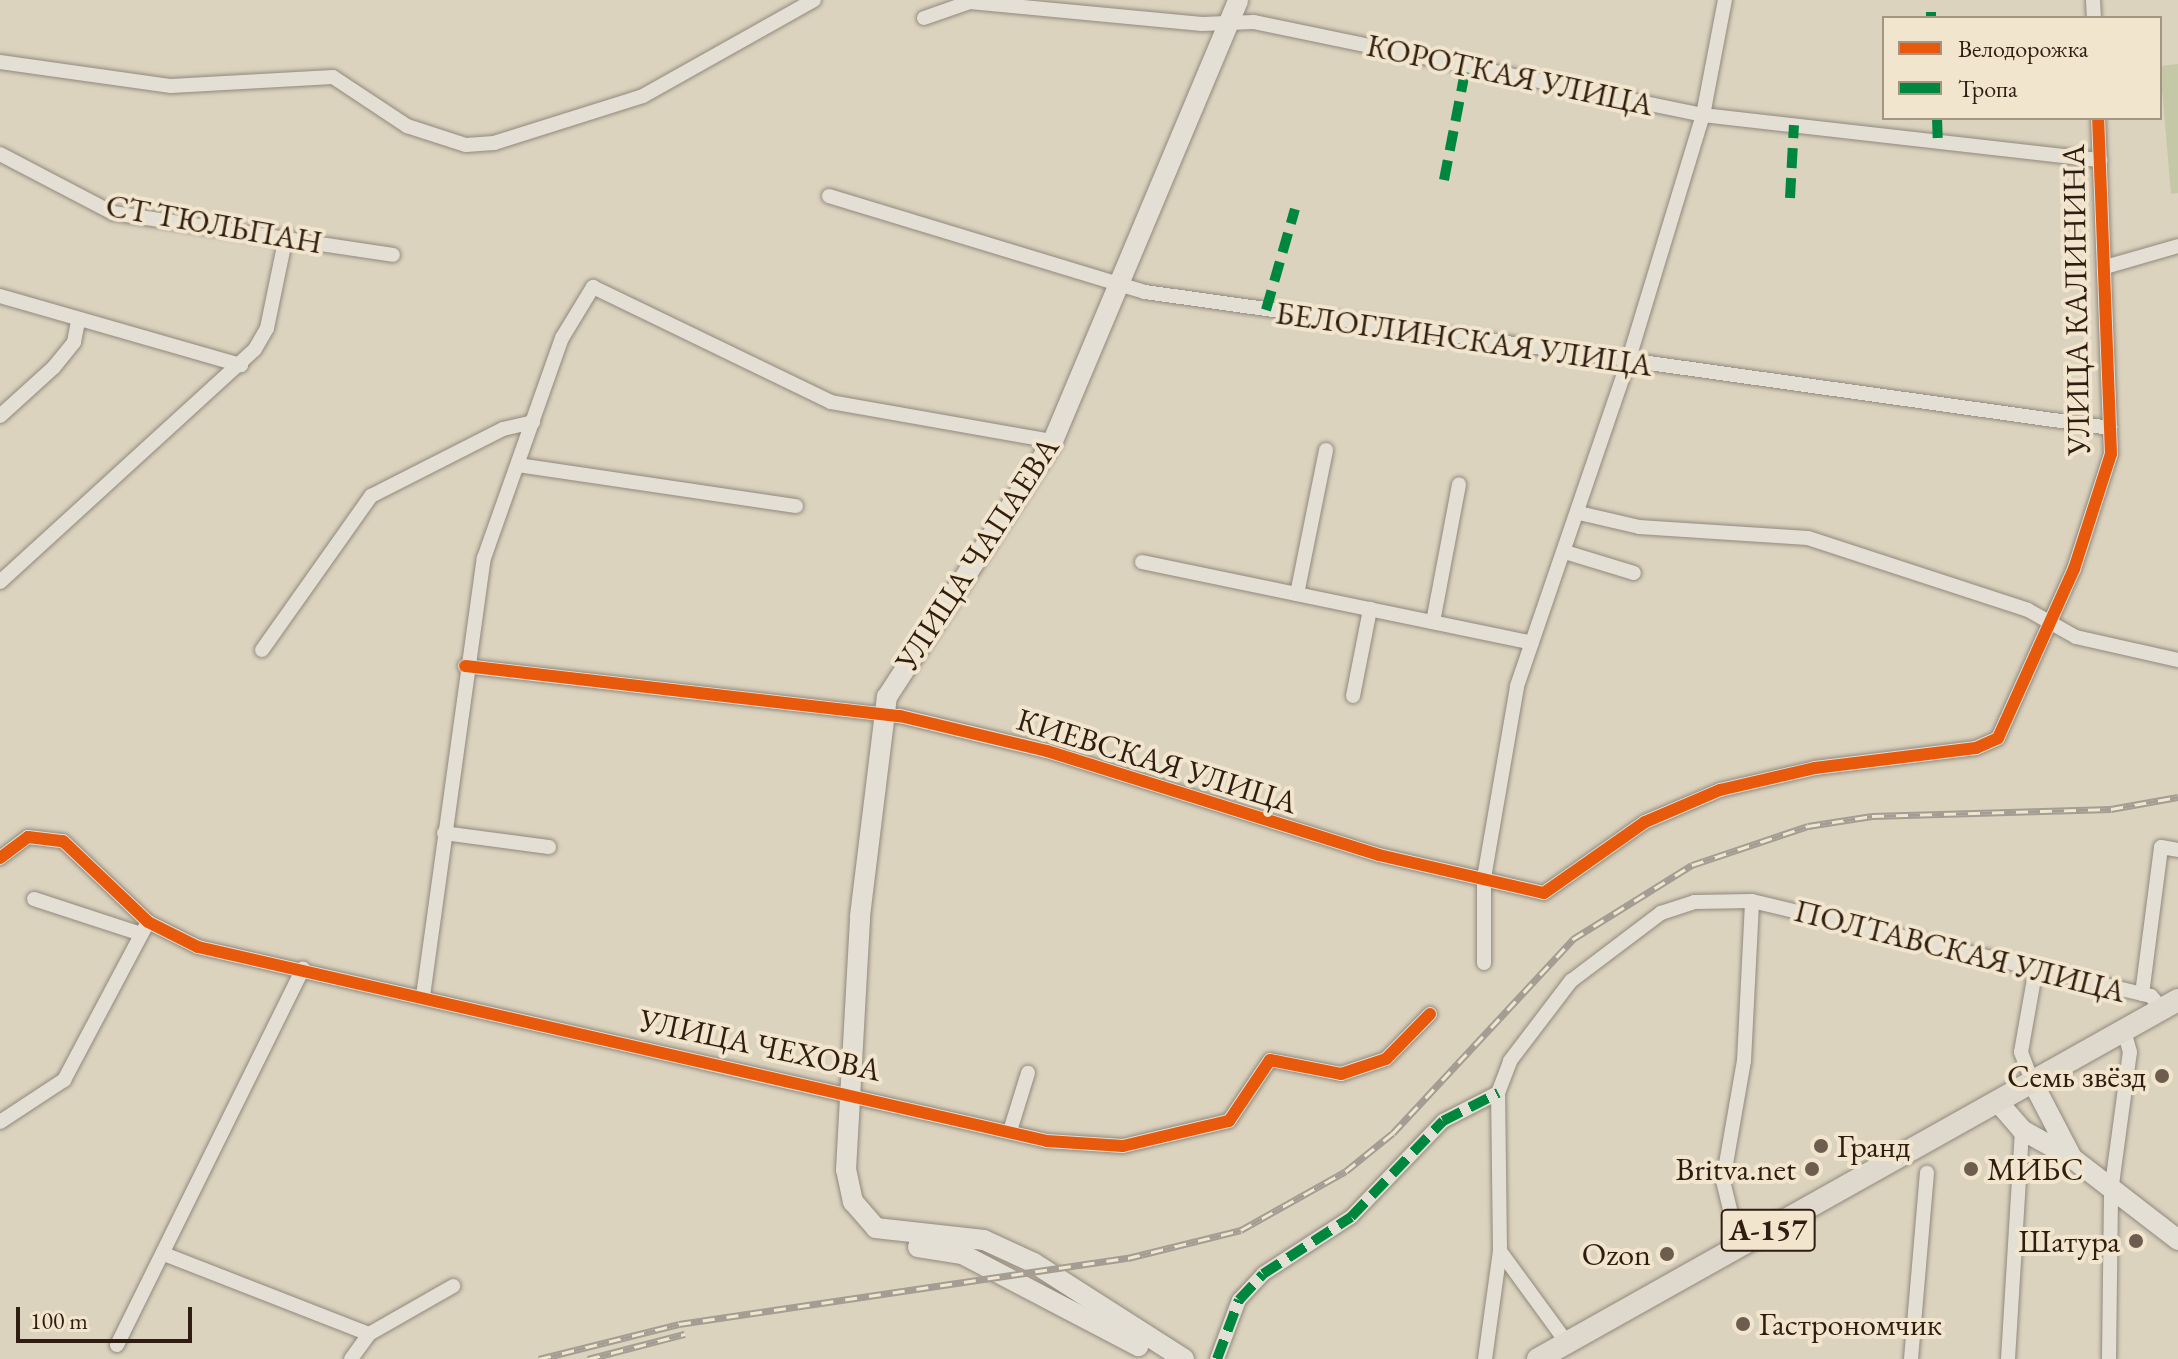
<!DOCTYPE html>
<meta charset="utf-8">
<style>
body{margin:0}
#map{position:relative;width:2178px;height:1359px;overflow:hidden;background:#dcd3bf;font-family:"EB Garamond",serif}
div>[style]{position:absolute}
.green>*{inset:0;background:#c4c8a6}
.roads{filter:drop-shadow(0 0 2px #90897c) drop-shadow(0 0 2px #90897c)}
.minor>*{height:14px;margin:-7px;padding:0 7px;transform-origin:7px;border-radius:7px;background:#e4dfd5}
.secondary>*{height:20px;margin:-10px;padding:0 10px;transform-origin:10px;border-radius:10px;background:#e4dfd5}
.primary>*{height:22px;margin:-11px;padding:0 11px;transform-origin:11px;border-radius:11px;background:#dfd9cd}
.rail>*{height:7px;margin-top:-3.5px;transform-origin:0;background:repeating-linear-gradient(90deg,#f1e5cd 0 12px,#a39d94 0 24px);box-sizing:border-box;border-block:2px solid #a39d94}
.quiet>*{height:10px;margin-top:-5px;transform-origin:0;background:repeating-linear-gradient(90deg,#00873e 0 20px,transparent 0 30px)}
.cycleway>*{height:12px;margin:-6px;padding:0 6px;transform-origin:6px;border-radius:6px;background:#e8590c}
.dots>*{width:22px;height:22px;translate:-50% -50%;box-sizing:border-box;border:4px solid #f1e5cd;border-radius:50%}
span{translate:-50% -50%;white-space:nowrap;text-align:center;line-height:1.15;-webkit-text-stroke:8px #f1e5cd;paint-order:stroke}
.shield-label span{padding:2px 6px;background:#f1e5cd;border:2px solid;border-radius:6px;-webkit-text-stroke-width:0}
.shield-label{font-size:30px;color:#301d11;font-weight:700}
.street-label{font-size:32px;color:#301d11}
.poi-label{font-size:32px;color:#301d11}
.right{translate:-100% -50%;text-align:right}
.left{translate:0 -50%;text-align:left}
.legend{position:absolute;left:1882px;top:16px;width:280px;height:104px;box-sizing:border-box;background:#f1e5cd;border:2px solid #a49582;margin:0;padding:10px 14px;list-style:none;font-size:24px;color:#301d11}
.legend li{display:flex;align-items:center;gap:16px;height:40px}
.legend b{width:40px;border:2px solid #a49582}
.scale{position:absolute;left:16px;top:1307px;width:176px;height:36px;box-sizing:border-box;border:4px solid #301d11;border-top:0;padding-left:10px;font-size:24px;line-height:28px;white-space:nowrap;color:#301d11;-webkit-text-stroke:6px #f1e5cd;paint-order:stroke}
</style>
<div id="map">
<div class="green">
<i style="clip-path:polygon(2178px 64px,2178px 193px,2171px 194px,2160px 66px)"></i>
</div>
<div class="roads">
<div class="minor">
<i style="left:2093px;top:0;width:18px;rotate:87deg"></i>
<i style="left:924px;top:18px;width:49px;rotate:-19.2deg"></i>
<i style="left:970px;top:2px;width:233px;rotate:5.4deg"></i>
<i style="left:1202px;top:24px;width:52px;rotate:-2.2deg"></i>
<i style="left:1254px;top:22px;width:459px;rotate:11.7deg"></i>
<i style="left:1703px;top:115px;width:400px;rotate:6.5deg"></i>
<i style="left:0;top:62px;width:173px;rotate:8deg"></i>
<i style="left:171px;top:86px;width:162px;rotate:-3.2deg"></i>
<i style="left:333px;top:77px;width:89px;rotate:33.5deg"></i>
<i style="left:407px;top:126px;width:62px;rotate:17.9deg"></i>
<i style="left:466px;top:145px;width:28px;rotate:-4deg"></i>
<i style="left:494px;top:143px;width:156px;rotate:-17.5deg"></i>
<i style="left:643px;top:96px;width:196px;rotate:-29.3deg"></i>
<i style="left:0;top:154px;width:127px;rotate:27.6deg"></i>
<i style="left:113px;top:213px;width:283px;rotate:8.5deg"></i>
<i style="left:829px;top:196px;width:330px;rotate:16.9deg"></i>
<i style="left:1145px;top:292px;width:975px;rotate:8.02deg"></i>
<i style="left:2105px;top:267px;width:76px;rotate:-16deg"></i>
<i style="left:0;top:296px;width:251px;rotate:16deg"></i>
<i style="left:0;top:416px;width:73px;rotate:-42.2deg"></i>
<i style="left:54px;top:367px;width:32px;rotate:-51deg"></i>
<i style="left:74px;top:342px;width:20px;rotate:-79deg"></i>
<i style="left:518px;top:465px;width:281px;rotate:8.4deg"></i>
<i style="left:1579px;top:513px;width:62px;rotate:13.1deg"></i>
<i style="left:1639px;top:527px;width:169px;rotate:3.7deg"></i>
<i style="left:1808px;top:538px;width:231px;rotate:18.1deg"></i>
<i style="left:2028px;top:610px;width:55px;rotate:29.4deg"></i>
<i style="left:2076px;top:637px;width:105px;rotate:12.7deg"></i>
<i style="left:1565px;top:552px;width:72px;rotate:16.9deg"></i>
<i style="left:1142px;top:562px;width:398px;rotate:11.7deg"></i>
<i style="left:0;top:582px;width:345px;rotate:-42.4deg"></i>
<i style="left:255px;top:349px;width:24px;rotate:-60deg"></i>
<i style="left:267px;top:328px;width:94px;rotate:-78.3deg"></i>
<i style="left:1297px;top:594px;width:147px;rotate:-78.6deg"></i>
<i style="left:1433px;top:622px;width:140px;rotate:-79.3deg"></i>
<i style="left:262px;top:650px;width:189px;rotate:-54.7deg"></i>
<i style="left:371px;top:496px;width:148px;rotate:-26.9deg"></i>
<i style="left:503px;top:429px;width:31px;rotate:-13deg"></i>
<i style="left:465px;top:666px;width:438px;rotate:6.6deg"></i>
<i style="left:900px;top:716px;width:151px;rotate:13.4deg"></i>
<i style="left:1047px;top:751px;width:348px;rotate:17.4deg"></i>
<i style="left:1379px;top:855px;width:169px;rotate:13deg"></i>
<i style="left:1544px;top:893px;width:123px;rotate:-35.1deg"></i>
<i style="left:1645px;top:822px;width:82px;rotate:-23.1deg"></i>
<i style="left:1720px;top:790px;width:98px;rotate:-13deg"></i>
<i style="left:1815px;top:768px;width:162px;rotate:-7.1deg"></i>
<i style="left:1976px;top:748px;width:24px;rotate:-24deg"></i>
<i style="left:1998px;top:738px;width:185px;rotate:-65.8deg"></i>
<i style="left:2074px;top:569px;width:121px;rotate:-72.2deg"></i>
<i style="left:2111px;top:454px;width:336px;rotate:-92.2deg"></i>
<i style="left:1353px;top:696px;width:89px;rotate:-78.9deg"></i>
<i style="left:444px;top:833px;width:106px;rotate:7.6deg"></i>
<i style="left:0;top:858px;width:35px;rotate:-37deg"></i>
<i style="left:28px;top:837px;width:35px;rotate:7deg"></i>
<i style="left:63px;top:841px;width:117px;rotate:43.6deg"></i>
<i style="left:148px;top:922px;width:56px;rotate:26.6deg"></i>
<i style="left:198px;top:947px;width:871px;rotate:12.87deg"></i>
<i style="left:1047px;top:1141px;width:76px;rotate:3.8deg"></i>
<i style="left:1123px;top:1146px;width:109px;rotate:-13.3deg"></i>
<i style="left:1229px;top:1121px;width:73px;rotate:-56.1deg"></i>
<i style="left:1270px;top:1060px;width:72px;rotate:11.2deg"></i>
<i style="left:1341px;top:1074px;width:47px;rotate:-18.4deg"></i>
<i style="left:1386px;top:1059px;width:63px;rotate:-45.6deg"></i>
<i style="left:34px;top:899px;width:113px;rotate:18.1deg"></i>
<i style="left:1484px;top:963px;width:85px;rotate:-90deg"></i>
<i style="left:1484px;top:878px;width:195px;rotate:-80.2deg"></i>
<i style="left:1517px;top:686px;width:339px;rotate:-71.1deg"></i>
<i style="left:1627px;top:365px;width:261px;rotate:-73.1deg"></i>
<i style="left:1703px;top:115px;width:117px;rotate:-79.2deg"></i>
<i style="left:2142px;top:994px;width:148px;rotate:-82.6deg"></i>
<i style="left:2161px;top:847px;width:17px;rotate:10deg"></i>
<i style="left:423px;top:996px;width:442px;rotate:-82.1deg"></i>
<i style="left:484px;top:558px;width:233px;rotate:-70.5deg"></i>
<i style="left:562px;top:338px;width:60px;rotate:-58.7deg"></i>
<i style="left:593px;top:287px;width:264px;rotate:25.8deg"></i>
<i style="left:831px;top:402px;width:225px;rotate:10deg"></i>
<i style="left:2032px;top:1081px;width:31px;rotate:-111deg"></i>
<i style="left:2021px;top:1052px;width:85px;rotate:-79.9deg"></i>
<i style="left:0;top:1122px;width:77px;rotate:-33.3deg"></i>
<i style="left:64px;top:1080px;width:179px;rotate:-62deg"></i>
<i style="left:1010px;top:1131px;width:61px;rotate:-72.8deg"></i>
<i style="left:1739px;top:1246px;width:67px;rotate:-103.8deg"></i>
<i style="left:1723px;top:1181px;width:122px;rotate:-80.1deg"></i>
<i style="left:1744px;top:1061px;width:160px;rotate:-87.1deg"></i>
<i style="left:1500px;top:1251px;width:114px;rotate:53.9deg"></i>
<i style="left:164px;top:1254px;width:220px;rotate:21.3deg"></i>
<i style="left:117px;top:1345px;width:420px;rotate:-63.7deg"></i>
<i style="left:351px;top:1359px;width:31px;rotate:-54deg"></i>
<i style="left:369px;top:1334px;width:97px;rotate:-29.7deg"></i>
<i style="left:1217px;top:1359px;width:63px;rotate:-69.6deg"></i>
<i style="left:1239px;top:1300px;width:35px;rotate:-47deg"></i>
<i style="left:1263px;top:1274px;width:105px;rotate:-32.9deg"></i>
<i style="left:1351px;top:1217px;width:133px;rotate:-46.2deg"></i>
<i style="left:1443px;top:1121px;width:62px;rotate:-27deg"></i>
<i style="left:1485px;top:1359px;width:109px;rotate:-82.1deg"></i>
<i style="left:1500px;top:1251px;width:158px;rotate:-90.7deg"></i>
<i style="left:1498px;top:1093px;width:34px;rotate:-69deg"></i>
<i style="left:1510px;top:1061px;width:101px;rotate:-52.7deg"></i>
<i style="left:1571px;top:981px;width:113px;rotate:-37.1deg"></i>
<i style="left:1661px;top:913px;width:35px;rotate:-18deg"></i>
<i style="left:1694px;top:902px;width:58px;rotate:-1deg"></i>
<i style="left:1752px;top:901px;width:410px;rotate:13.4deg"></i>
<i style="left:2151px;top:996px;width:17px;rotate:50deg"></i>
<i style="left:1911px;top:1359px;width:187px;rotate:-85.1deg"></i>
<i style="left:2008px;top:1359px;width:229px;rotate:-86.5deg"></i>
<i style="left:2109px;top:1359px;width:167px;rotate:-89.3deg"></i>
<i style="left:2111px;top:1192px;width:141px;rotate:-82.3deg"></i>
<i style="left:2130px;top:1052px;width:22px;rotate:-106deg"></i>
</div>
<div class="secondary">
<i style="left:2032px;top:1081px;width:87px;rotate:62.5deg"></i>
<i style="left:1997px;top:1101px;width:38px;rotate:49deg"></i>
<i style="left:2022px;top:1130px;width:57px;rotate:29.2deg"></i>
<i style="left:2072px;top:1158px;width:134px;rotate:37.7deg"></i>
<i style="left:918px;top:1247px;width:45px;rotate:9deg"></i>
<i style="left:962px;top:1254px;width:199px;rotate:27.6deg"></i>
<i style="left:1184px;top:1359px;width:178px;rotate:-147.4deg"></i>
<i style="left:1034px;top:1263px;width:55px;rotate:-155.3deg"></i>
<i style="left:984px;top:1240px;width:109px;rotate:-173.7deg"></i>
<i style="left:876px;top:1228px;width:35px;rotate:-131deg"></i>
<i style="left:853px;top:1202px;width:33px;rotate:-102deg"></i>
<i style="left:846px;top:1170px;width:254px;rotate:-86.8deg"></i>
<i style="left:860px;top:916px;width:221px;rotate:-83deg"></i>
<i style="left:887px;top:697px;width:305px;rotate:-57deg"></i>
<i style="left:1053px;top:441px;width:478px;rotate:-67.2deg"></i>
</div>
<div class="primary">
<i style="left:1538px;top:1359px;width:734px;rotate:-29.29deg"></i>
</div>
</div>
<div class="rail">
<i style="left:539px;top:1359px;width:144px;rotate:-14deg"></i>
<i style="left:679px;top:1324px;width:454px;rotate:-8.4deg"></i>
<i style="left:1128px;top:1258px;width:116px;rotate:-13.9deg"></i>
<i style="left:1241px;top:1230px;width:120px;rotate:-29.3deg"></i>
<i style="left:1346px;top:1171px;width:60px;rotate:-39deg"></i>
<i style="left:1393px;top:1133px;width:265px;rotate:-47.1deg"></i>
<i style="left:1573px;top:939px;width:140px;rotate:-31.9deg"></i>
<i style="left:1692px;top:865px;width:122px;rotate:-18.6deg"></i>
<i style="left:1808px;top:826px;width:65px;rotate:-8.9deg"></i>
<i style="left:1872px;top:816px;width:239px;rotate:-1.7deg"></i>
<i style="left:2111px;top:809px;width:68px;rotate:-10.2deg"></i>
<i style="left:588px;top:1359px;width:100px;rotate:-14.5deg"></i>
</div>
<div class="quiet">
<i style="left:1931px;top:12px;width:6px;rotate:90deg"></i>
<i style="left:1937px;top:118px;width:23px;rotate:88deg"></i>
<i style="left:1444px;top:180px;width:115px;rotate:-79deg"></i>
<i style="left:1790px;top:198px;width:73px;rotate:-86.9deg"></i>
<i style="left:1266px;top:310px;width:105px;rotate:-74deg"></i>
<i style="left:1217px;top:1359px;width:63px;rotate:-69.6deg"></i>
<i style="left:1239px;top:1300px;width:35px;rotate:-47deg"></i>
<i style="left:1263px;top:1274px;width:105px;rotate:-32.9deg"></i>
<i style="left:1351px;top:1217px;width:133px;rotate:-46.2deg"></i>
<i style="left:1443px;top:1121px;width:62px;rotate:-27deg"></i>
</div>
<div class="cycleway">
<i style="left:465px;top:666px;width:438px;rotate:6.6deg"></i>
<i style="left:900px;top:716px;width:151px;rotate:13.4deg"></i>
<i style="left:1047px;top:751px;width:348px;rotate:17.4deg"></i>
<i style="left:1379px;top:855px;width:169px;rotate:13deg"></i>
<i style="left:1544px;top:893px;width:123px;rotate:-35.1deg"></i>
<i style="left:1645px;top:822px;width:82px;rotate:-23.1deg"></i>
<i style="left:1720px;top:790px;width:98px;rotate:-13deg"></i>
<i style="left:1815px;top:768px;width:162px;rotate:-7.1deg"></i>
<i style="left:1976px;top:748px;width:24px;rotate:-24deg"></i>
<i style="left:1998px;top:738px;width:185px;rotate:-65.8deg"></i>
<i style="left:2074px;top:569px;width:121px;rotate:-72.2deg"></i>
<i style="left:2111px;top:454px;width:336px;rotate:-92.2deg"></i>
<i style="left:0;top:858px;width:35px;rotate:-37deg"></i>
<i style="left:28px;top:837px;width:35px;rotate:7deg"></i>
<i style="left:63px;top:841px;width:117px;rotate:43.6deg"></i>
<i style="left:148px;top:922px;width:56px;rotate:26.6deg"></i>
<i style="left:198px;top:947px;width:871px;rotate:12.87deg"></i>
<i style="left:1047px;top:1141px;width:76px;rotate:3.8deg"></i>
<i style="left:1123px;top:1146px;width:109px;rotate:-13.3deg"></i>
<i style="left:1229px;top:1121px;width:73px;rotate:-56.1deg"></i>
<i style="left:1270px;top:1060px;width:72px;rotate:11.2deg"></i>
<i style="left:1341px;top:1074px;width:47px;rotate:-18.4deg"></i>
<i style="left:1386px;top:1059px;width:63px;rotate:-45.6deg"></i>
</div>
<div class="dots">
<i style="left:2162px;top:1076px;background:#6c5d4e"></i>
<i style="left:1821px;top:1146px;background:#6c5d4e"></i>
<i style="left:1812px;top:1169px;background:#6c5d4e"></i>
<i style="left:1971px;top:1169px;background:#6c5d4e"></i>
<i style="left:2136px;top:1241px;background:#6c5d4e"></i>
<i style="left:1667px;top:1254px;background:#6c5d4e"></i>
<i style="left:1743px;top:1324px;background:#6c5d4e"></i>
</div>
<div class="shield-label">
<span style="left:1768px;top:1230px">А-157</span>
</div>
<div class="street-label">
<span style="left:1510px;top:75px;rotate:12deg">КОРОТКАЯ УЛИЦА</span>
<span style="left:214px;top:224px;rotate:10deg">СТ ТЮЛЬПАН</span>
<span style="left:2076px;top:300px;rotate:-91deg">УЛИЦА КАЛИНИНА</span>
<span style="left:1464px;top:339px;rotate:8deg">БЕЛОГЛИНСКАЯ УЛИЦА</span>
<span style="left:977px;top:554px;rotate:-57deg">УЛИЦА ЧАПАЕВА</span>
<span style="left:1157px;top:761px;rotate:17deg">КИЕВСКАЯ УЛИЦА</span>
<span style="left:1960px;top:951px;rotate:14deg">ПОЛТАВСКАЯ УЛИЦА</span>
<span style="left:760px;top:1045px;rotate:12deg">УЛИЦА ЧЕХОВА</span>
</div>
<div class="poi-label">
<span class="right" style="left:2146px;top:1076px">Семь звёзд</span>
<span class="left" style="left:1837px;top:1146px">Гранд</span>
<span class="right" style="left:1796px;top:1169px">Britva.net</span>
<span class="left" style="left:1987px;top:1169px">МИБС</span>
<span class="right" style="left:2120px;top:1241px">Шатура</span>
<span class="right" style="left:1651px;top:1254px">Ozon</span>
<span class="left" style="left:1759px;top:1324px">Гастрономчик</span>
</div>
<ul class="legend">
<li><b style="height:10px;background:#e8590c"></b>Велодорожка</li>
<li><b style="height:10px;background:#00873e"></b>Тропа</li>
</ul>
<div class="scale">100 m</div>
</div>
